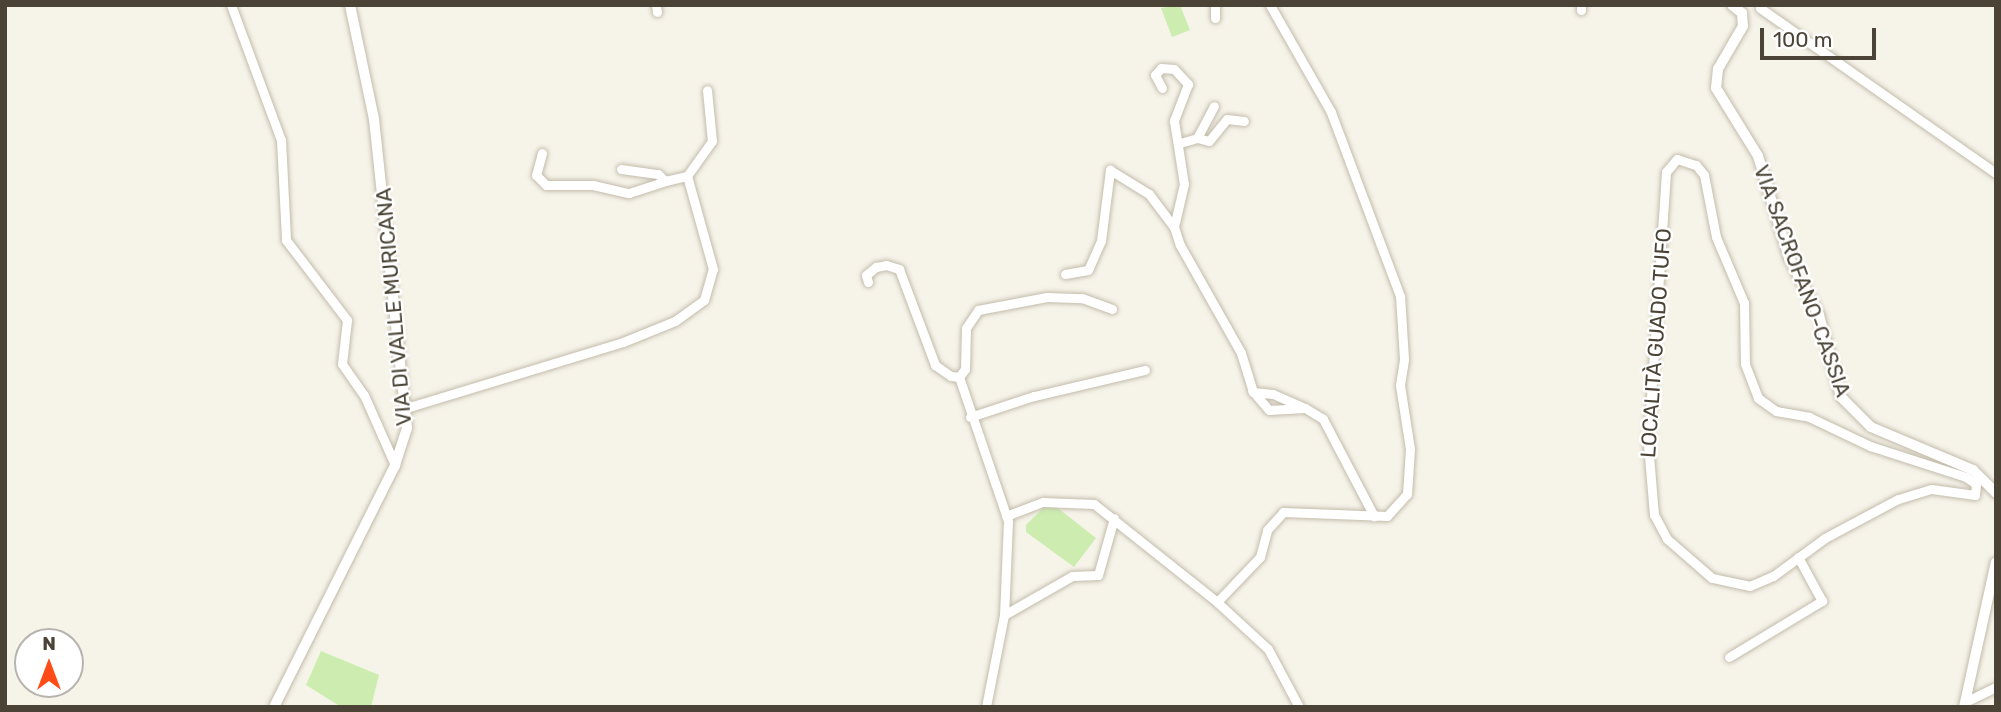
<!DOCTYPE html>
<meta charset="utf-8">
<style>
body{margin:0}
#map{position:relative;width:2001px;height:712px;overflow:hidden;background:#f6f3e9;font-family:Rubik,sans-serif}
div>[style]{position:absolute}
.green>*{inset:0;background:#ccedaf}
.roads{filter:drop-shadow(0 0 2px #c3bcab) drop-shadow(0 0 2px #c3bcab)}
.minor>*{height:9px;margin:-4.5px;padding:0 4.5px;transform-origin:4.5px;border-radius:4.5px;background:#fff}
.tertiary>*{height:10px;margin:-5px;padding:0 5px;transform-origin:5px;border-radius:5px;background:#fff}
span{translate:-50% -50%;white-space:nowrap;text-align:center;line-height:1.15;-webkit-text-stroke:5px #fff;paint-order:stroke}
.street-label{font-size:21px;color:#4b4436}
.frame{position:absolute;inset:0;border:7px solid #4b4436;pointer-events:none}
.north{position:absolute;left:14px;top:628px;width:70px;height:70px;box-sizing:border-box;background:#fff;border:2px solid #b7b4af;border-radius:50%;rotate:0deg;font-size:19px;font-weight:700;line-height:28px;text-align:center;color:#4b4436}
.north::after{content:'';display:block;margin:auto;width:24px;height:32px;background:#ff4c17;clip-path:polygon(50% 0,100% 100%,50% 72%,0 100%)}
.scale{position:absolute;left:1760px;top:28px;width:116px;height:32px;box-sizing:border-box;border:4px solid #4b4436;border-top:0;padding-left:9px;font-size:21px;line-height:24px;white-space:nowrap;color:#4b4436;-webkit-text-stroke:5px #fff;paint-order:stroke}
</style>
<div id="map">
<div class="green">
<i style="clip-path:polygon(1180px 5px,1190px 30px,1172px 37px,1161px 8px)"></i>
<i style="clip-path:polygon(1046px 505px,1054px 505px,1096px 538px,1074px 567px,1026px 532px,1026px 525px)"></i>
<i style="clip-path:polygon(321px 651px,379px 675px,371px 707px,338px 705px,306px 685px)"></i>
</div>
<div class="roads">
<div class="minor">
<i style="left:231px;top:5px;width:144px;rotate:69.7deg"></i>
<i style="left:281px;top:140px;width:100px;rotate:87.1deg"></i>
<i style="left:286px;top:240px;width:101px;rotate:52.7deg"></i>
<i style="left:347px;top:320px;width:44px;rotate:96.5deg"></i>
<i style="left:342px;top:364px;width:38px;rotate:55deg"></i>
<i style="left:364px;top:395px;width:77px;rotate:66.1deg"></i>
<i style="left:656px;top:5px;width:7px;rotate:82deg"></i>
<i style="left:1215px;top:5px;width:13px;rotate:90deg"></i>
<i style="left:1581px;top:5px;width:5px;rotate:90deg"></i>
<i style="left:1760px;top:8px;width:288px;rotate:35deg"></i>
<i style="left:1162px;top:88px;width:15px;rotate:-118deg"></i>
<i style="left:1155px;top:75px;width:9px;rotate:-49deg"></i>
<i style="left:1161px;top:68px;width:13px;rotate:4deg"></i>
<i style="left:1174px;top:69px;width:21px;rotate:47deg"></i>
<i style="left:1188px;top:84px;width:40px;rotate:111deg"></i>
<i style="left:1174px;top:121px;width:64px;rotate:81deg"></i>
<i style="left:1184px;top:184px;width:44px;rotate:103.1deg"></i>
<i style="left:1174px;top:227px;width:19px;rotate:72deg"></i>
<i style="left:1180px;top:245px;width:124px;rotate:60.5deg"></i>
<i style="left:1241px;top:353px;width:41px;rotate:72.9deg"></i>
<i style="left:1253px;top:392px;width:20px;rotate:6deg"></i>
<i style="left:1273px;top:394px;width:35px;rotate:24deg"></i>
<i style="left:1197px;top:138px;width:12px;rotate:14deg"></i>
<i style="left:1209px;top:141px;width:28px;rotate:-51deg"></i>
<i style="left:1227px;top:119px;width:17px;rotate:7deg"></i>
<i style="left:1180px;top:143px;width:18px;rotate:-16deg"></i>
<i style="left:1197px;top:138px;width:36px;rotate:-62deg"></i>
<i style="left:542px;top:153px;width:23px;rotate:105deg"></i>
<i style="left:536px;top:175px;width:14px;rotate:45deg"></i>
<i style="left:546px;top:185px;width:47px"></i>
<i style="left:593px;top:185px;width:37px;rotate:13deg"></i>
<i style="left:629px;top:193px;width:38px;rotate:-18deg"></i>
<i style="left:1677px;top:159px;width:20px;rotate:18deg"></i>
<i style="left:1696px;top:165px;width:13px;rotate:51deg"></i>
<i style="left:1704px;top:175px;width:63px;rotate:79deg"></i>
<i style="left:1716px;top:237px;width:72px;rotate:67deg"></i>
<i style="left:1744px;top:303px;width:61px;rotate:89.1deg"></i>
<i style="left:1745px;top:364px;width:36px;rotate:69deg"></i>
<i style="left:1758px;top:398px;width:22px;rotate:36deg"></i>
<i style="left:1776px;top:411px;width:34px;rotate:10deg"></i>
<i style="left:1809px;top:417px;width:68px;rotate:25.4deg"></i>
<i style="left:1870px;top:446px;width:101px;rotate:17.9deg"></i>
<i style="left:1966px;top:477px;width:12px;rotate:35deg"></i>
<i style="left:1976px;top:484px;width:11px;rotate:95deg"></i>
<i style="left:1975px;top:495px;width:44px;rotate:-172.2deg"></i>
<i style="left:1931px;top:489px;width:34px;rotate:163deg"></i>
<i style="left:1898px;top:499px;width:83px;rotate:151.9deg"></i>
<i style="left:1825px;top:538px;width:64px;rotate:143.8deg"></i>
<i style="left:1773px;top:576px;width:25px;rotate:157deg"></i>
<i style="left:1750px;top:586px;width:39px;rotate:-168deg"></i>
<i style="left:1712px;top:578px;width:60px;rotate:-139.1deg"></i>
<i style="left:1667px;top:539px;width:27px;rotate:-118deg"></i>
<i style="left:1654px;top:515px;width:72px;rotate:-94.8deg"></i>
<i style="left:1648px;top:443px;width:272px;rotate:-86.2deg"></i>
<i style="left:1666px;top:172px;width:17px;rotate:-50deg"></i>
<i style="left:621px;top:169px;width:37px;rotate:8deg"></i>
<i style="left:658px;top:174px;width:10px;rotate:45deg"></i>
<i style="left:665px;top:181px;width:23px;rotate:-13deg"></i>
<i style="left:1065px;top:274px;width:23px;rotate:-10deg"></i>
<i style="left:1088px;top:270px;width:32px;rotate:-66deg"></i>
<i style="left:1101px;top:241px;width:72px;rotate:-82.8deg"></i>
<i style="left:1110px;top:170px;width:46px;rotate:31.6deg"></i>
<i style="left:1149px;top:194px;width:41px;rotate:52.9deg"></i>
<i style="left:868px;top:282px;width:7px;rotate:-106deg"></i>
<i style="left:866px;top:275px;width:13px;rotate:-39deg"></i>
<i style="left:876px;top:267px;width:10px;rotate:-11deg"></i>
<i style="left:886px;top:265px;width:14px;rotate:17deg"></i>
<i style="left:899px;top:269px;width:103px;rotate:69.4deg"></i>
<i style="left:935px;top:365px;width:19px;rotate:35deg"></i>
<i style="left:951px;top:376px;width:8px;rotate:7deg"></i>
<i style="left:959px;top:377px;width:10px;rotate:-53deg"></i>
<i style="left:965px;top:369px;width:41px;rotate:-88.6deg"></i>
<i style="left:966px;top:328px;width:22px;rotate:-56deg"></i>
<i style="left:978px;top:310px;width:70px;rotate:-10.7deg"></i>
<i style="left:1047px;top:297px;width:35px;rotate:2deg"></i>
<i style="left:1082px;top:298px;width:32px;rotate:20deg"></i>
<i style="left:959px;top:377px;width:152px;rotate:71.2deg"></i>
<i style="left:1008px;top:521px;width:94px;rotate:92.4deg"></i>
<i style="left:1004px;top:615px;width:94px;rotate:101.1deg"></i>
<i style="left:1252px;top:390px;width:26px;rotate:50deg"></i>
<i style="left:1269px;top:410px;width:36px;rotate:-3deg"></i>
<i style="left:1305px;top:408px;width:21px;rotate:31deg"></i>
<i style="left:1323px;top:419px;width:110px;rotate:62.3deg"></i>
<i style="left:406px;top:408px;width:227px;rotate:-16.9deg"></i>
<i style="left:623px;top:342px;width:56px;rotate:-22deg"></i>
<i style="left:675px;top:321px;width:36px;rotate:-36deg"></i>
<i style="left:704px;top:300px;width:32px;rotate:-74deg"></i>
<i style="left:713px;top:269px;width:97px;rotate:-105.6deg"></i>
<i style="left:687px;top:176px;width:43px;rotate:-54.5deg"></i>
<i style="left:712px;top:141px;width:51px;rotate:-95.6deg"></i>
<i style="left:970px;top:417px;width:67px;rotate:-18.2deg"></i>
<i style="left:1034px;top:396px;width:114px;rotate:-13.2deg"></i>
<i style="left:1006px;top:516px;width:40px;rotate:-21deg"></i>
<i style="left:1043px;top:502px;width:51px;rotate:2.2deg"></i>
<i style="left:1094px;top:504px;width:157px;rotate:38.5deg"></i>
<i style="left:1217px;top:602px;width:62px;rotate:-46.3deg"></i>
<i style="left:1260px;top:557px;width:28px;rotate:-75deg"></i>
<i style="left:1267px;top:530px;width:24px;rotate:-48deg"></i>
<i style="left:1283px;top:512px;width:104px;rotate:2.2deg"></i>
<i style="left:1387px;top:516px;width:30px;rotate:-48deg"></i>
<i style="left:1407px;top:494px;width:45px;rotate:-86.2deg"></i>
<i style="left:1410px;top:449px;width:65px;rotate:-98.9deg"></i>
<i style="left:1400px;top:385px;width:26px;rotate:-81deg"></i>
<i style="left:1404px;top:359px;width:63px;rotate:-93.6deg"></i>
<i style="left:1400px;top:296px;width:197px;rotate:-110.6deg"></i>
<i style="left:1331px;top:112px;width:123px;rotate:-119.7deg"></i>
<i style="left:1217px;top:602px;width:69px;rotate:42.7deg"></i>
<i style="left:1268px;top:649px;width:66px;rotate:61.9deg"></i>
<i style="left:1004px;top:615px;width:78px;rotate:-29.8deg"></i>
<i style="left:1072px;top:576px;width:26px;rotate:-2deg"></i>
<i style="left:1098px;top:575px;width:59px;rotate:-74.3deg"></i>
<i style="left:1729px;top:657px;width:109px;rotate:-31.1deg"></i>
<i style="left:1822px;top:601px;width:50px;rotate:-118.6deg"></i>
<i style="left:1965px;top:702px;width:34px;rotate:-26deg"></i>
</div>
<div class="tertiary">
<i style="left:1732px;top:5px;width:13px;rotate:39deg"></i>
<i style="left:1742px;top:13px;width:13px;rotate:86deg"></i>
<i style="left:1743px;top:26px;width:50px;rotate:120.2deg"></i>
<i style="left:1718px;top:69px;width:19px;rotate:96deg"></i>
<i style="left:1716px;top:88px;width:80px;rotate:58.3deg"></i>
<i style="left:1758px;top:156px;width:107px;rotate:73.1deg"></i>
<i style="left:1789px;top:258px;width:64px;rotate:62.2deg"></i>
<i style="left:1819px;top:315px;width:85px;rotate:75deg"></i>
<i style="left:1841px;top:397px;width:42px;rotate:45deg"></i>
<i style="left:1871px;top:427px;width:111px;rotate:22.9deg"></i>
<i style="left:1973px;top:470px;width:33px;rotate:45deg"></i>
<i style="left:274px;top:707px;width:271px;rotate:-63.4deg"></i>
<i style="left:395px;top:465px;width:39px;rotate:-72deg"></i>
<i style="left:407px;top:428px;width:311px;rotate:-96.1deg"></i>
<i style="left:374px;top:119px;width:116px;rotate:-101.9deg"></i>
<i style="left:1964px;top:707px;width:148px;rotate:-77.6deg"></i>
</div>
</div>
<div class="street-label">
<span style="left:1802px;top:281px;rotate:70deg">VIA SACROFANO-CASSIA</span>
<span style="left:394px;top:307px;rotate:-95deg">VIA DI VALLE MURICANA</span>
<span style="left:1656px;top:343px;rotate:-86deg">LOCALITÀ GUADO TUFO</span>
</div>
<div class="frame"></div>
<div class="north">N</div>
<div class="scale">100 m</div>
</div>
